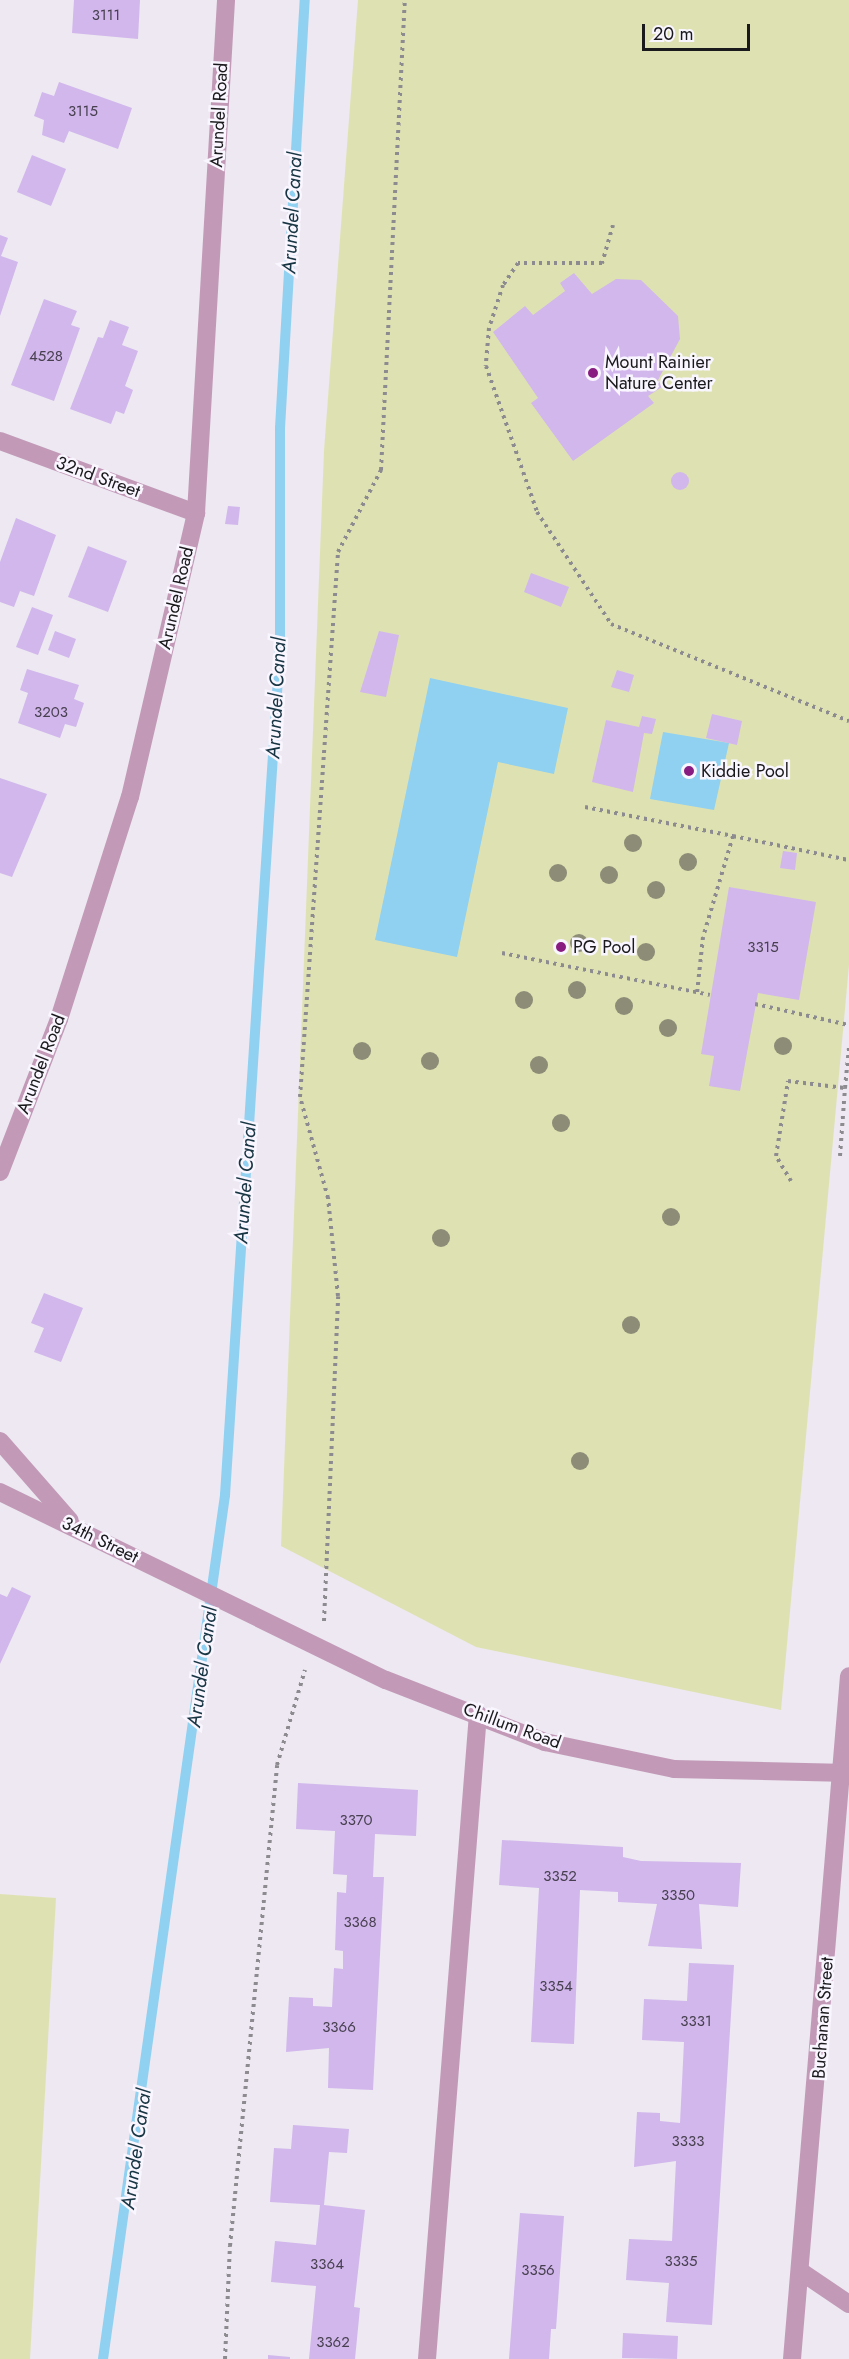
<!DOCTYPE html>
<style>
body{margin:0}
#map{position:relative;width:849px;height:2359px;overflow:hidden;background:#ede8f1;font-family:Jost,sans-serif}
div>[style]{position:absolute}
.green>*{inset:0;background:#dee2b2}
.water>*{inset:0;background:#90d0f1}
.stream>*{height:10px;margin:-5px;padding:0 5px;transform-origin:5px;border-radius:5px;background:#90d0f1}
.building>*{inset:0;background:#d1b7ec}
.round{border-radius:50%}
.path>*{height:4px;margin-top:-2px;transform-origin:0;background:repeating-linear-gradient(90deg,#8d8a90 0 3px,transparent 0 7.5px)}
.minor>*{height:18px;margin:-9px;padding:0 9px;transform-origin:9px;border-radius:9px;background:#c29ab8}
.tertiary>*{height:18px;margin:-9px;padding:0 9px;transform-origin:9px;border-radius:9px;background:#c29ab8}
.trees>*{width:18px;height:18px;margin:-9px;border-radius:50%;background:#8d8c77}
.dots>*{width:16px;height:16px;translate:-50% -50%;box-sizing:border-box;border:3px solid #faf6ff;border-radius:50%}
span{translate:-50% -50%;white-space:nowrap;text-align:center;line-height:1.15;-webkit-text-stroke:5px #faf6ff;paint-order:stroke}
.number-label{font-size:15px;color:#484050}
.number-label span{-webkit-text-stroke-width:0}
.street-label{font-size:18px;color:#1a191c}
.poi-label{font-size:18px;color:#1a191c}
.left{translate:0 -50%;text-align:left}
.water-label{font-size:20px;color:#173543;font-style:italic}
.scale{position:absolute;left:642px;top:24px;width:108px;height:27px;box-sizing:border-box;border:3px solid #1a191c;border-top:0;padding-left:8px;font-size:18px;line-height:21px;white-space:nowrap;color:#1a191c;-webkit-text-stroke:4px #faf6ff;paint-order:stroke}
</style>
<div id="map">
<div class="green">
<i style="clip-path:polygon(358px 0,849px 0,849px 965px,781px 1710px,476px 1647px,281px 1546px,324px 451px)"></i>
<i style="clip-path:polygon(0 1894px,56px 1898px,30px 2359px,0 2359px)"></i>
</div>
<div class="water">
<i style="clip-path:polygon(430px 678px,568px 708px,554px 774px,498px 762px,457px 957px,375px 940px)"></i>
<i style="clip-path:polygon(663px 732px,729px 743px,714px 810px,650px 799px)"></i>
</div>
<div class="stream">
<i style="left:103px;top:2359px;width:873px;rotate:-81.96deg"></i>
<i style="left:225px;top:1495px;width:851px;rotate:-86.29deg"></i>
<i style="left:280px;top:646px;width:218px;rotate:-90deg"></i>
<i style="left:280px;top:428px;width:429px;rotate:-86.7deg"></i>
</div>
<div class="building">
<i style="clip-path:polygon(74px 0,140px 0,138px 39px,72px 33px)"></i>
<i style="clip-path:polygon(59px 82px,132px 108px,118px 149px,69px 131px,64px 143px,42px 135px,44px 120px,34px 116px,42px 92px,54px 96px)"></i>
<i style="clip-path:polygon(32px 155px,66px 169px,51px 206px,17px 192px)"></i>
<i style="clip-path:polygon(0 235px,8px 238px,1px 256px,18px 262px,0 316px)"></i>
<i style="clip-path:polygon(574px 273px,592px 294px,616px 279px,641px 280px,678px 316px,680px 339px,658px 380px,662px 387px,648px 396px,654px 403px,573px 461px,531px 403px,538px 398px,493px 332px,525px 306px,533px 315px,565px 291px,560px 283px)"></i>
<i style="clip-path:polygon(44px 299px,77px 311px,71px 325px,80px 328px,54px 401px,11px 385px)"></i>
<i style="clip-path:polygon(110px 320px,129px 327px,122px 345px,138px 351px,125px 386px,133px 390px,124px 414px,116px 411px,111px 424px,70px 409px,98px 337px,103px 338px)"></i>
<i class="round" style="left:671px;top:472px;width:18px;height:18px"></i>
<i style="clip-path:polygon(228px 506px,240px 507px,238px 525px,225px 524px)"></i>
<i style="clip-path:polygon(16px 518px,56px 535px,34px 596px,20px 591px,14px 607px,0 602px,0 562px)"></i>
<i style="clip-path:polygon(88px 546px,127px 561px,108px 612px,68px 597px)"></i>
<i style="clip-path:polygon(531px 573px,569px 587px,561px 607px,524px 592px)"></i>
<i style="clip-path:polygon(32px 607px,53px 615px,38px 655px,16px 647px)"></i>
<i style="clip-path:polygon(55px 631px,76px 639px,69px 658px,48px 650px)"></i>
<i style="clip-path:polygon(379px 631px,399px 635px,386px 697px,360px 692px)"></i>
<i style="clip-path:polygon(27px 669px,79px 685px,74px 699px,84px 703px,76px 727px,65px 724px,60px 738px,18px 723px,28px 693px,20px 690px)"></i>
<i style="clip-path:polygon(617px 670px,634px 675px,629px 692px,611px 687px)"></i>
<i style="clip-path:polygon(712px 714px,742px 721px,737px 745px,706px 738px)"></i>
<i style="clip-path:polygon(642px 716px,656px 719px,652px 734px,644px 733px,633px 792px,592px 782px,606px 720px,639px 727px)"></i>
<i style="clip-path:polygon(0 778px,47px 794px,12px 877px,0 873px)"></i>
<i style="clip-path:polygon(783px 851px,797px 853px,795px 870px,780px 868px)"></i>
<i style="clip-path:polygon(729px 887px,816px 902px,799px 1000px,758px 993px,740px 1091px,709px 1086px,714px 1056px,701px 1054px)"></i>
<i style="clip-path:polygon(44px 1293px,83px 1308px,61px 1362px,34px 1352px,44px 1328px,31px 1323px)"></i>
<i style="clip-path:polygon(12px 1587px,31px 1596px,0 1664px,0 1594px,7px 1597px)"></i>
<i style="clip-path:polygon(298px 1783px,418px 1790px,416px 1836px,375px 1834px,373px 1877px,384px 1877px,373px 2090px,328px 2088px,329px 2048px,286px 2052px,289px 1997px,313px 1998px,313px 2006px,332px 2007px,334px 1968px,343px 1969px,343px 1951px,335px 1950px,337px 1892px,346px 1893px,347px 1875px,333px 1874px,335px 1831px,296px 1829px)"></i>
<i style="clip-path:polygon(502px 1840px,623px 1847px,623px 1857px,641px 1861px,741px 1863px,738px 1907px,699px 1904px,702px 1949px,648px 1946px,657px 1904px,618px 1902px,618px 1892px,580px 1890px,574px 2044px,531px 2042px,539px 1888px,499px 1885px)"></i>
<i style="clip-path:polygon(689px 1963px,734px 1965px,712px 2325px,666px 2322px,669px 2283px,626px 2280px,629px 2239px,672px 2241px,676px 2161px,634px 2167px,637px 2112px,660px 2113px,660px 2121px,680px 2123px,684px 2042px,642px 2040px,644px 1999px,687px 2001px)"></i>
<i style="clip-path:polygon(293px 2125px,349px 2129px,347px 2153px,329px 2152px,324px 2205px,365px 2210px,354px 2307px,360px 2308px,355px 2359px,309px 2359px,316px 2286px,271px 2282px,275px 2241px,316px 2245px,320px 2205px,270px 2202px,274px 2148px,291px 2149px)"></i>
<i style="clip-path:polygon(520px 2213px,564px 2216px,556px 2329px,551px 2329px,549px 2359px,509px 2359px)"></i>
<i style="clip-path:polygon(623px 2333px,678px 2336px,677px 2359px,622px 2358px)"></i>
<i style="clip-path:polygon(268px 2355px,290px 2357px,290px 2359px,268px 2359px)"></i>
</div>
<div class="path">
<i style="left:613px;top:225px;width:40px;rotate:106deg"></i>
<i style="left:602px;top:263px;width:84px;rotate:180deg"></i>
<i style="left:518px;top:263px;width:27px;rotate:124deg"></i>
<i style="left:503px;top:285px;width:45px;rotate:108deg"></i>
<i style="left:489px;top:328px;width:38px;rotate:95deg"></i>
<i style="left:486px;top:366px;width:155px;rotate:70.7deg"></i>
<i style="left:537px;top:512px;width:134px;rotate:56.5deg"></i>
<i style="left:611px;top:624px;width:257px;rotate:22.2deg"></i>
<i style="left:585px;top:807px;width:151px;rotate:11.1deg"></i>
<i style="left:733px;top:836px;width:105px;rotate:106.5deg"></i>
<i style="left:703px;top:937px;width:56px;rotate:96.1deg"></i>
<i style="left:733px;top:836px;width:118px;rotate:11.7deg"></i>
<i style="left:502px;top:953px;width:212px;rotate:11.4deg"></i>
<i style="left:755px;top:1004px;width:96px;rotate:12.6deg"></i>
<i style="left:840px;top:1156px;width:68px;rotate:-85.8deg"></i>
<i style="left:791px;top:1181px;width:29px;rotate:-121deg"></i>
<i style="left:776px;top:1156px;width:76px;rotate:-80.9deg"></i>
<i style="left:788px;top:1081px;width:57px;rotate:7deg"></i>
<i style="left:845px;top:1088px;width:41px;rotate:-84.4deg"></i>
<i style="left:324px;top:1621px;width:325px;rotate:-87.5deg"></i>
<i style="left:338px;top:1296px;width:99px;rotate:-95.8deg"></i>
<i style="left:328px;top:1198px;width:105px;rotate:-105.5deg"></i>
<i style="left:300px;top:1097px;width:546px;rotate:-86.01deg"></i>
<i style="left:338px;top:552px;width:93px;rotate:-62.3deg"></i>
<i style="left:381px;top:470px;width:471px;rotate:-87.1deg"></i>
<i style="left:225px;top:2359px;width:113px;rotate:-87.5deg"></i>
<i style="left:230px;top:2246px;width:483px;rotate:-84.4deg"></i>
<i style="left:277px;top:1765px;width:99px;rotate:-73.6deg"></i>
</div>
<div class="minor">
<i style="left:0;top:441px;width:209px;rotate:20.2deg"></i>
<i style="left:800px;top:2271px;width:59px;rotate:34deg"></i>
<i style="left:427px;top:2359px;width:647px;rotate:-85.48deg"></i>
<i style="left:792px;top:2359px;width:685px;rotate:-85.23deg"></i>
</div>
<div class="tertiary">
<i style="left:0;top:1172px;width:164px;rotate:-68.9deg"></i>
<i style="left:59px;top:1019px;width:233px;rotate:-72.3deg"></i>
<i style="left:130px;top:797px;width:292px;rotate:-76.9deg"></i>
<i style="left:196px;top:513px;width:514px;rotate:-86.65deg"></i>
<i style="left:0;top:1441px;width:106px;rotate:48.8deg"></i>
<i style="left:0;top:1492px;width:429px;rotate:26deg"></i>
<i style="left:386px;top:1680px;width:171px;rotate:21.3deg"></i>
<i style="left:545px;top:1742px;width:132px;rotate:11.8deg"></i>
<i style="left:674px;top:1769px;width:175px;rotate:1.3deg"></i>
</div>
<div class="trees">
<i style="left:633px;top:843px"></i>
<i style="left:688px;top:862px"></i>
<i style="left:558px;top:873px"></i>
<i style="left:609px;top:875px"></i>
<i style="left:656px;top:890px"></i>
<i style="left:579px;top:943px"></i>
<i style="left:646px;top:952px"></i>
<i style="left:577px;top:990px"></i>
<i style="left:524px;top:1000px"></i>
<i style="left:624px;top:1006px"></i>
<i style="left:668px;top:1028px"></i>
<i style="left:783px;top:1046px"></i>
<i style="left:362px;top:1051px"></i>
<i style="left:430px;top:1061px"></i>
<i style="left:539px;top:1065px"></i>
<i style="left:561px;top:1123px"></i>
<i style="left:671px;top:1217px"></i>
<i style="left:441px;top:1238px"></i>
<i style="left:631px;top:1325px"></i>
<i style="left:580px;top:1461px"></i>
</div>
<div class="dots">
<i style="left:593px;top:373px;background:#891c80"></i>
<i style="left:689px;top:771px;background:#891c80"></i>
<i style="left:561px;top:947px;background:#891c80"></i>
</div>
<div class="number-label">
<span style="left:106px;top:16px">3111</span>
<span style="left:83px;top:112px">3115</span>
<span style="left:46px;top:357px">4528</span>
<span style="left:51px;top:713px">3203</span>
<span style="left:763px;top:948px">3315</span>
<span style="left:356px;top:1821px">3370</span>
<span style="left:560px;top:1877px">3352</span>
<span style="left:678px;top:1896px">3350</span>
<span style="left:360px;top:1923px">3368</span>
<span style="left:556px;top:1987px">3354</span>
<span style="left:696px;top:2022px">3331</span>
<span style="left:339px;top:2028px">3366</span>
<span style="left:688px;top:2142px">3333</span>
<span style="left:681px;top:2262px">3335</span>
<span style="left:327px;top:2265px">3364</span>
<span style="left:538px;top:2271px">3356</span>
<span style="left:333px;top:2343px">3362</span>
</div>
<div class="street-label">
<span style="left:219px;top:115px;rotate:-87deg">Arundel Road</span>
<span style="left:98px;top:477px;rotate:20deg">32nd Street</span>
<span style="left:176px;top:598px;rotate:-77deg">Arundel Road</span>
<span style="left:41px;top:1064px;rotate:-69deg">Arundel Road</span>
<span style="left:100px;top:1540px;rotate:26deg">34th Street</span>
<span style="left:512px;top:1726px;rotate:20deg">Chillum Road</span>
<span style="left:823px;top:2018px;rotate:-86deg">Buchanan Street</span>
</div>
<div class="poi-label">
<span class="left" style="left:605px;top:373px">Mount Rainier<br>Nature Center</span>
<span class="left" style="left:701px;top:771px">Kiddie Pool</span>
<span class="left" style="left:573px;top:947px">PG Pool</span>
</div>
<div class="water-label">
<span style="left:292px;top:213px;rotate:-87deg">Arundel Canal</span>
<span style="left:276px;top:698px;rotate:-87deg">Arundel Canal</span>
<span style="left:245px;top:1183px;rotate:-86deg">Arundel Canal</span>
<span style="left:202px;top:1667px;rotate:-82deg">Arundel Canal</span>
<span style="left:136px;top:2149px;rotate:-82deg">Arundel Canal</span>
</div>
<div class="scale">20 m</div>
</div>
